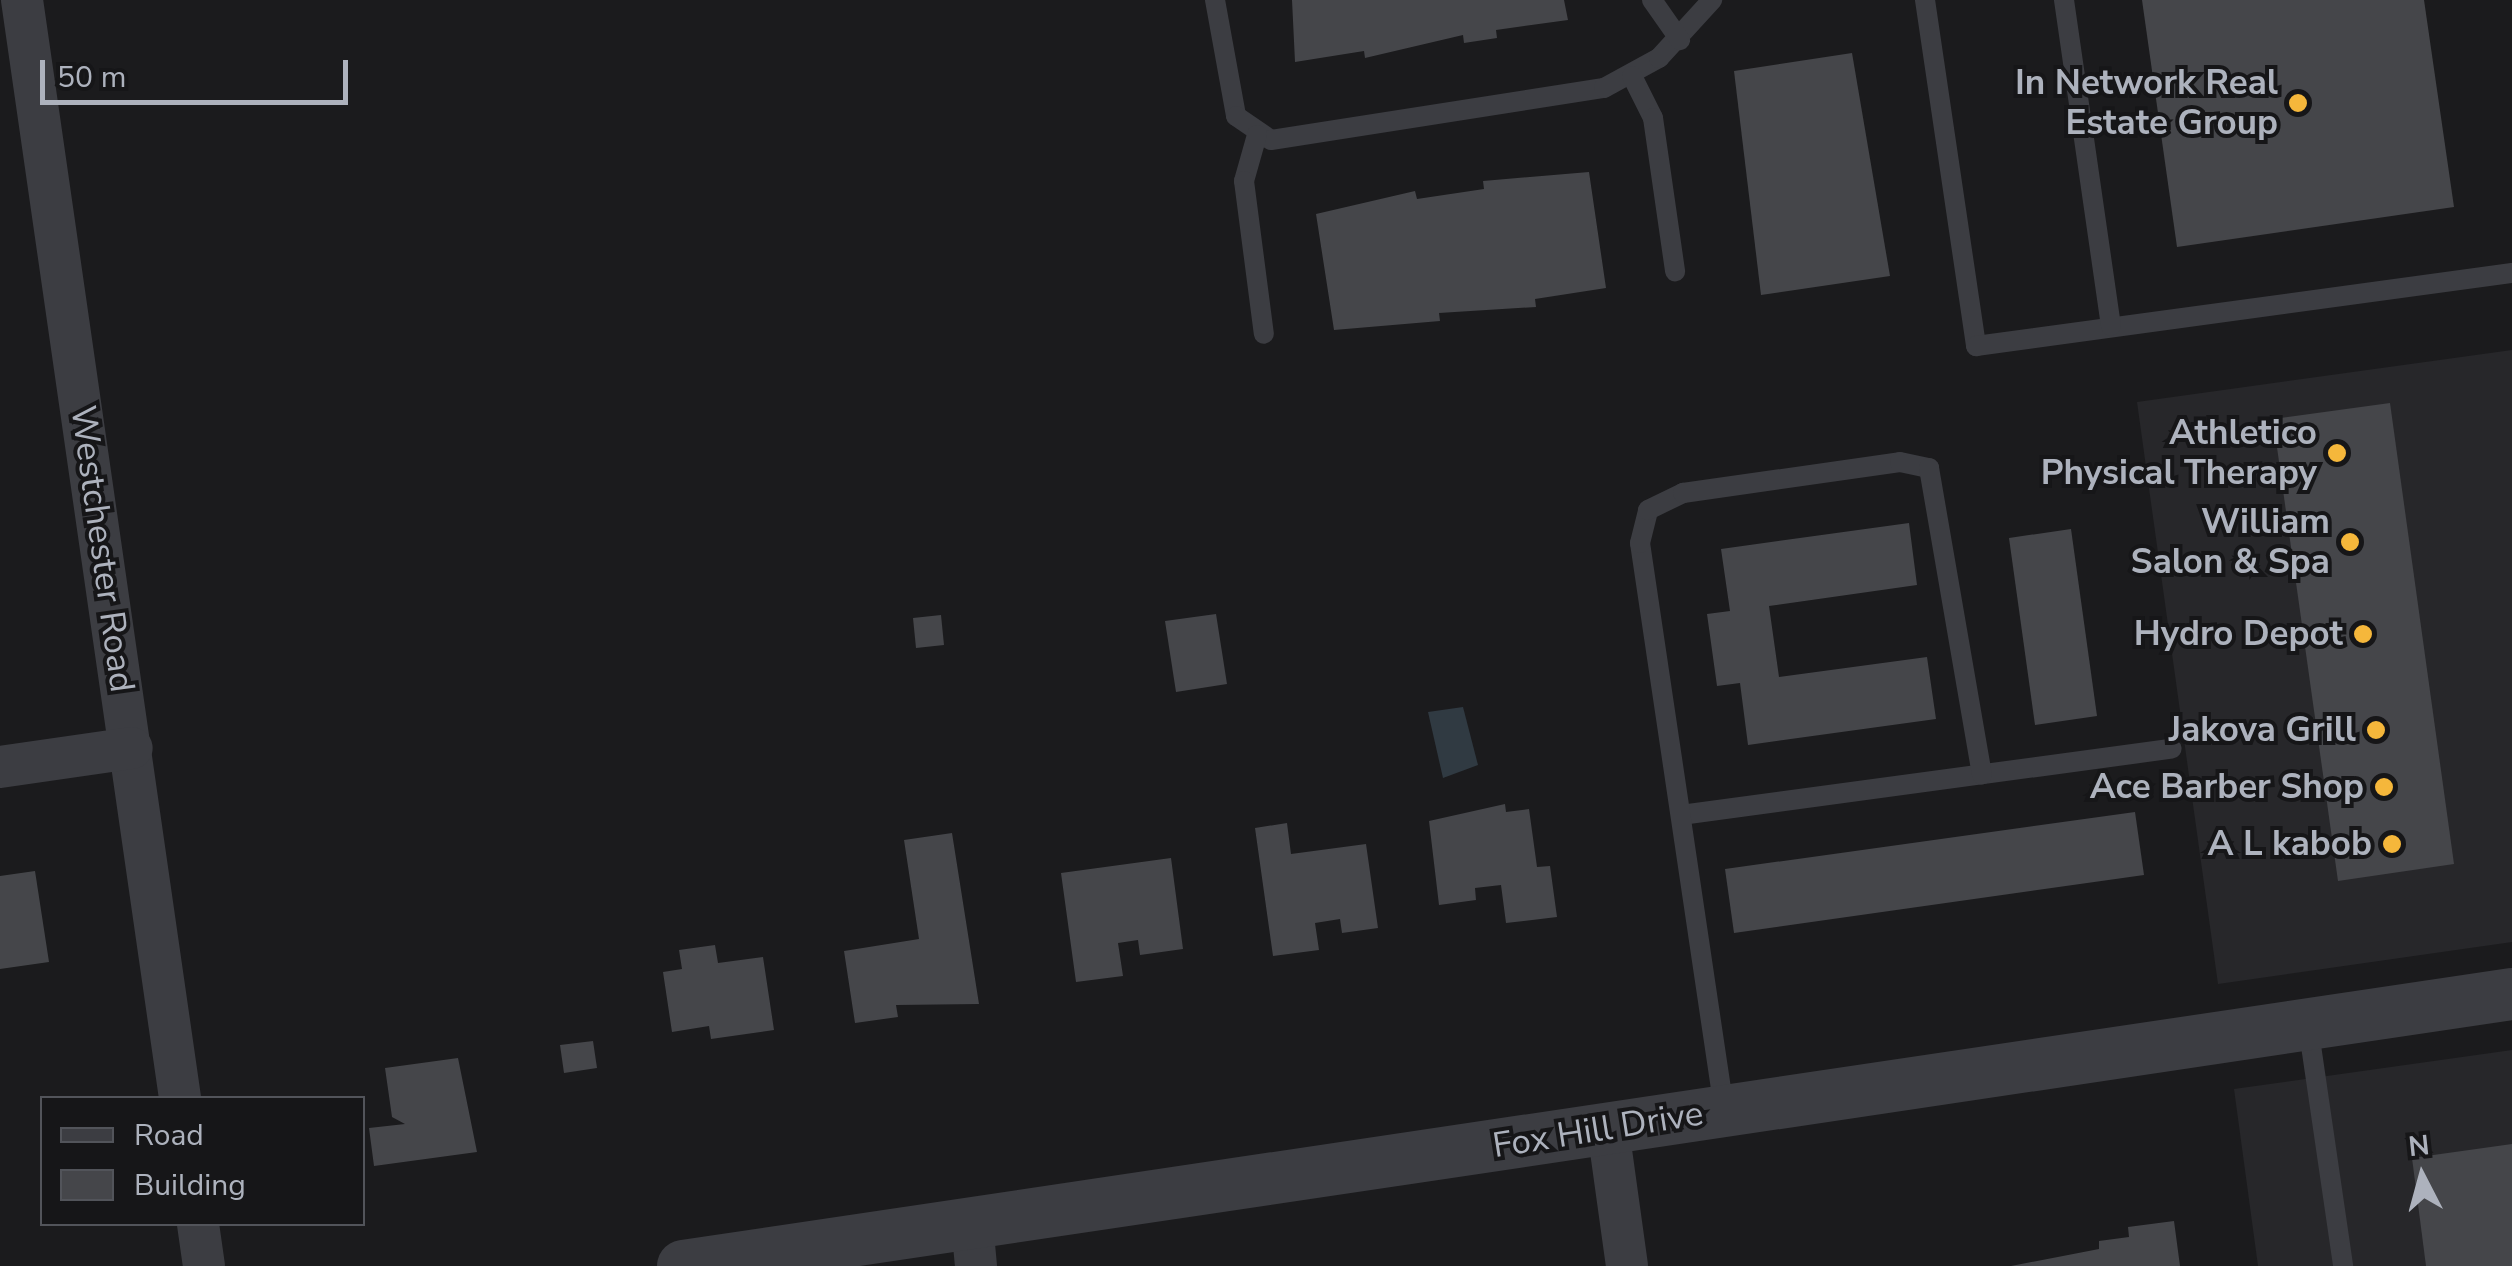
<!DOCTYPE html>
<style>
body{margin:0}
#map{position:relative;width:2512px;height:1266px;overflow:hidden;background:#1b1b1d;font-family:"Nunito Sans",sans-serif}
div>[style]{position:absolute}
.built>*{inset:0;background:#27272a}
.water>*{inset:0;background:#303a42}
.building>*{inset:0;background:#45464a}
.service>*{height:20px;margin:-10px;padding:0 10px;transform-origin:10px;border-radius:10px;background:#3c3d42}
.minor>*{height:42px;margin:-21px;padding:0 21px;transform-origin:21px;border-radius:21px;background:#3c3d42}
.tertiary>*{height:52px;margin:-26px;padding:0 26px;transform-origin:26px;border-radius:26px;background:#3c3d42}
.dots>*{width:28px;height:28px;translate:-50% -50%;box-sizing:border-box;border:5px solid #161618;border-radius:50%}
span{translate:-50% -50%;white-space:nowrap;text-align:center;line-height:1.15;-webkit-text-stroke:8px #161618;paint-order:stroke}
.poi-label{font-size:35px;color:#adb2bd;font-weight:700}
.right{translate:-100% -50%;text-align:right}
.street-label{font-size:35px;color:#adb2bd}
.legend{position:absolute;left:40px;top:1096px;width:325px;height:130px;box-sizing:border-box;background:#161618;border:2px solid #52545a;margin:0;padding:12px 18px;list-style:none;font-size:30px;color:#adb2bd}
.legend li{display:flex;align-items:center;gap:20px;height:50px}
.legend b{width:50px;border:2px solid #52545a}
.north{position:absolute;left:2372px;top:1126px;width:100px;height:100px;-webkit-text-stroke:8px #161618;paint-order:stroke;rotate:354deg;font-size:28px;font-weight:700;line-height:40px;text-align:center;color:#adb2bd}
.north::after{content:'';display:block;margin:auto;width:35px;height:45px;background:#adb2bd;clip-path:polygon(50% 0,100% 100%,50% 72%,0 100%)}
.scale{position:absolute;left:40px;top:60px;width:308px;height:45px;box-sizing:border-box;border:5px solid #adb2bd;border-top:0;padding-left:12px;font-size:30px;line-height:35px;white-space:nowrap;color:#adb2bd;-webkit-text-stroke:8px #161618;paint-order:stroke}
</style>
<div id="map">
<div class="built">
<i style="clip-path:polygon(2512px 350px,2512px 942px,2218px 984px,2137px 402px)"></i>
<i style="clip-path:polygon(2512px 1050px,2512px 1266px,2258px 1266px,2234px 1089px)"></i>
</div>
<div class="water">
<i style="clip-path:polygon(1463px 707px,1478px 765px,1443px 778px,1428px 712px)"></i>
</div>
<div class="building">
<i style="clip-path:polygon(1292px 0,1564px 0,1568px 20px,1496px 30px,1497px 38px,1464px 43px,1463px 35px,1365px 58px,1364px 51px,1295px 62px)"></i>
<i style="clip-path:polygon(2142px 0,2424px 0,2454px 207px,2177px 247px)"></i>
<i style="clip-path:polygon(1852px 53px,1890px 276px,1761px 295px,1734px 71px)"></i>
<i style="clip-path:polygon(1589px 172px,1606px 288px,1535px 299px,1536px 307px,1439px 313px,1440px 321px,1334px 330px,1316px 214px,1415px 191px,1417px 199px,1484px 189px,1483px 181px)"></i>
<i style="clip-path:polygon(2390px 403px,2454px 864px,2338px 881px,2273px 419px)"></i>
<i style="clip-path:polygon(1909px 523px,1917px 585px,1769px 606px,1779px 677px,1927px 657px,1936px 719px,1748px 745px,1740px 683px,1717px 686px,1707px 614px,1730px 611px,1721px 549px)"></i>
<i style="clip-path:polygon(2071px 529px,2097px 716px,2035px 725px,2009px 538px)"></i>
<i style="clip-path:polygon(1216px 614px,1227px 684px,1176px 692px,1165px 621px)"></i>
<i style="clip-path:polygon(941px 615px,944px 645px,916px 648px,913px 618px)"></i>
<i style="clip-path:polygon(1505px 804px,1506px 812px,1529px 809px,1537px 867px,1550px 866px,1557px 917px,1506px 923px,1501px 885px,1475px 888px,1476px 900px,1439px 905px,1429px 821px)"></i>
<i style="clip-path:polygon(2135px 812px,2144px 875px,1734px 933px,1725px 869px)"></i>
<i style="clip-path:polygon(1287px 823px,1291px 854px,1366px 844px,1378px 928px,1342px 933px,1340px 919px,1315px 923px,1319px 950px,1273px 956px,1255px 828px)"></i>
<i style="clip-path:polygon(952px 833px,979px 1004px,896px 1005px,898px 1017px,855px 1023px,844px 951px,919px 939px,904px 840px)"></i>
<i style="clip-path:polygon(1171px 858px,1183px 949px,1140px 955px,1138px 940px,1118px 943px,1123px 976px,1076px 982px,1061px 873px)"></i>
<i style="clip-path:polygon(35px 871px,49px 962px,0 969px,0 876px)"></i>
<i style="clip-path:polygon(715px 945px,718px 963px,763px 957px,774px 1030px,711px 1039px,709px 1026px,672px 1032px,663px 972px,682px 969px,679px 950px)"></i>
<i style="clip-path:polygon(593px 1041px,597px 1068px,564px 1073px,560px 1045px)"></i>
<i style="clip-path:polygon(458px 1058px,477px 1152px,374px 1166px,369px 1128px,405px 1124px,392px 1117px,385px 1068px)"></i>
<i style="clip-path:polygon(2512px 1144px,2512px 1266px,2426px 1266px,2412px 1158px)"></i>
<i style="clip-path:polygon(2174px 1221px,2180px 1266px,2011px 1266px,2099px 1249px,2099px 1241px,2129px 1237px,2128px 1227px)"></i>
</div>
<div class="service">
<i style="left:1215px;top:0;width:118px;rotate:79.7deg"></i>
<i style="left:1236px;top:116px;width:42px;rotate:34.4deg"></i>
<i style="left:1271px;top:140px;width:337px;rotate:-8.9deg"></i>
<i style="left:1604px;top:88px;width:63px;rotate:-28.6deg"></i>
<i style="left:1659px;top:58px;width:79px;rotate:-47.6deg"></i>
<i style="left:1652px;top:0;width:49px;rotate:55deg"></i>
<i style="left:1925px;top:0;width:350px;rotate:81.6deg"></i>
<i style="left:1976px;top:346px;width:541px;rotate:-7.76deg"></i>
<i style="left:2064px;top:0;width:329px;rotate:81.8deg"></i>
<i style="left:1632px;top:76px;width:47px;rotate:63.4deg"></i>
<i style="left:1653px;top:118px;width:155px;rotate:81.8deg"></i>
<i style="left:1257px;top:135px;width:48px;rotate:105.8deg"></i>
<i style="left:1244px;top:181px;width:154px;rotate:82.6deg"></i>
<i style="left:1681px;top:815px;width:495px;rotate:-7.7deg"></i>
<i style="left:2308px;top:1025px;width:244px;rotate:81.7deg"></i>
<i style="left:1724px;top:1109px;width:572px;rotate:-98.44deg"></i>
<i style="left:1640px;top:543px;width:34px;rotate:-76deg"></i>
<i style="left:1648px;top:510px;width:39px;rotate:-26deg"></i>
<i style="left:1683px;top:493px;width:219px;rotate:-8.1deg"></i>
<i style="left:1900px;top:462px;width:30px;rotate:12deg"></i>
<i style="left:1929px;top:468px;width:311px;rotate:80.2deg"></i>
</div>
<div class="minor">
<i style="left:22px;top:0;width:1109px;rotate:81.81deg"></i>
<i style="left:0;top:767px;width:133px;rotate:-8.2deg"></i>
<i style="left:1608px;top:1129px;width:138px;rotate:82.1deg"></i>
<i style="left:972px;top:1223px;width:43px;rotate:84.7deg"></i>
<i style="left:198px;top:1224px;width:42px;rotate:81.9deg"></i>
</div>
<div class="tertiary">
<i style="left:683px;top:1266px;width:1849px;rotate:-8.46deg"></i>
</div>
<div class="dots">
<i style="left:2298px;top:103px;background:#f5b73b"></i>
<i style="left:2337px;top:453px;background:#f5b73b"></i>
<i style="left:2350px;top:542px;background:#f5b73b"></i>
<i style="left:2363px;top:634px;background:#f5b73b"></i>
<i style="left:2376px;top:730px;background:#f5b73b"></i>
<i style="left:2384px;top:787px;background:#f5b73b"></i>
<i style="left:2392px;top:844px;background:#f5b73b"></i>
</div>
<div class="poi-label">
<span class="right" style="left:2278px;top:103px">In Network Real<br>Estate Group</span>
<span class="right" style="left:2317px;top:453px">Athletico<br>Physical Therapy</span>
<span class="right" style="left:2330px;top:542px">William<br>Salon &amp; Spa</span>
<span class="right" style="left:2343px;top:634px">Hydro Depot</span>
<span class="right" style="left:2356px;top:730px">Jakova Grill</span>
<span class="right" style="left:2364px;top:787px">Ace Barber Shop</span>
<span class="right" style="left:2372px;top:844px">A L kabob</span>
</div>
<div class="street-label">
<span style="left:102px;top:549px;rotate:82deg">Westchester Road</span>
<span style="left:1598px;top:1130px;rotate:-9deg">Fox Hill Drive</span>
</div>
<ul class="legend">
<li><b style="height:12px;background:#3c3d42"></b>Road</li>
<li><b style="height:28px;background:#45464a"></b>Building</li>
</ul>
<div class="north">N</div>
<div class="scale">50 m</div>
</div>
